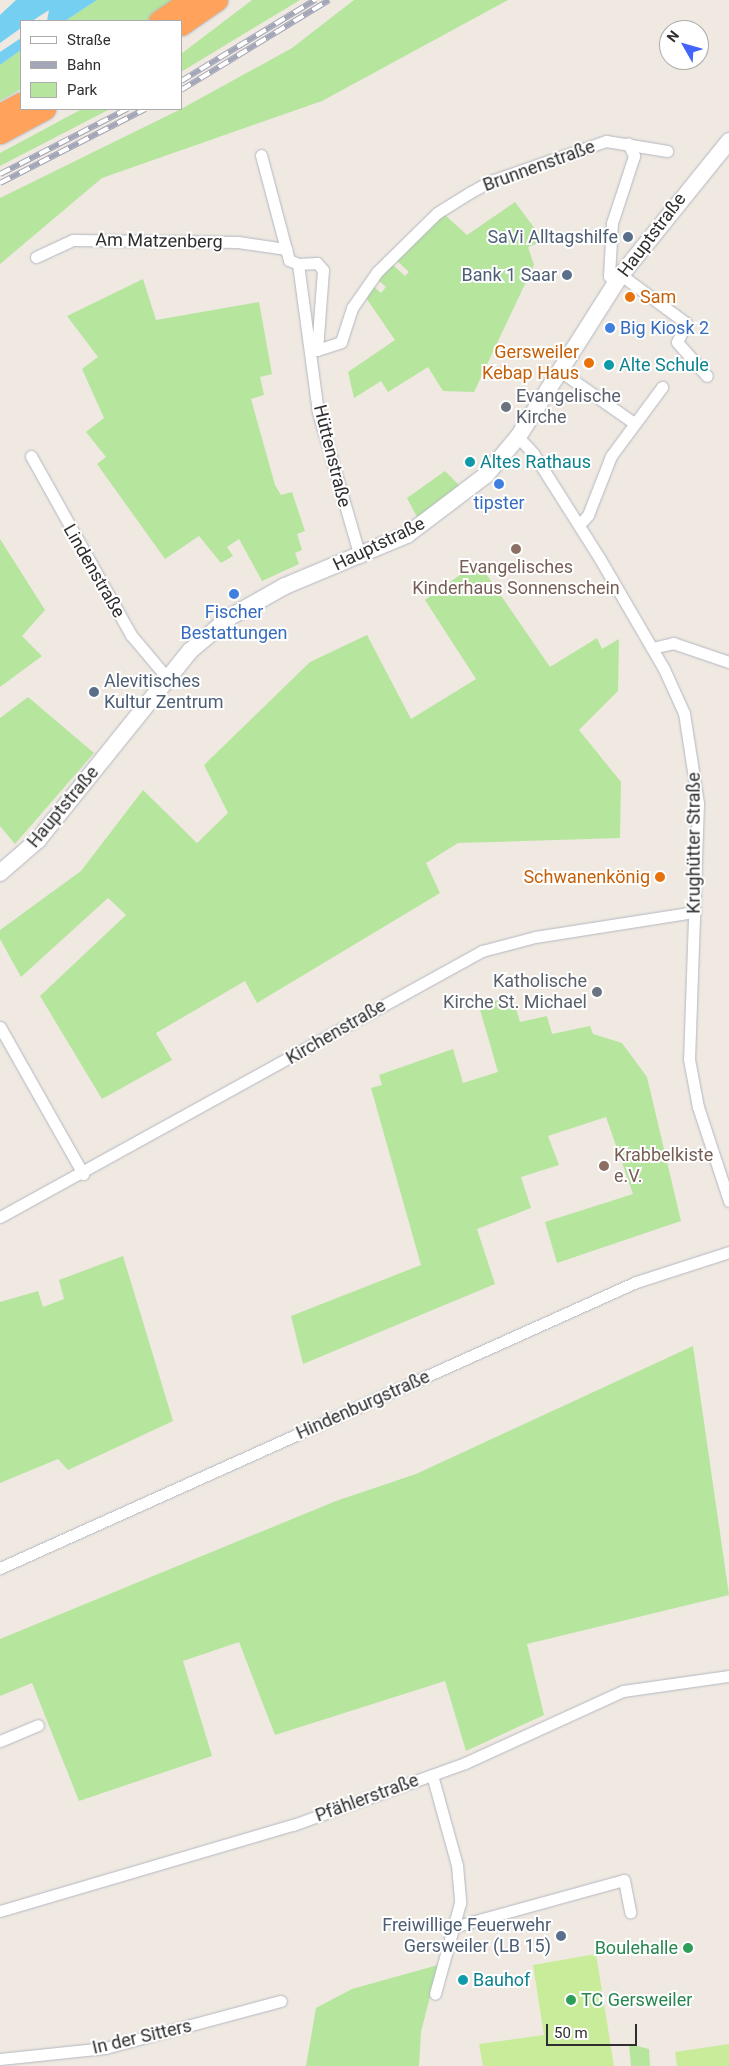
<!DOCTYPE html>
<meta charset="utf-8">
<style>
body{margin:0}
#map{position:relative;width:729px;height:2066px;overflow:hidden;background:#efe9e1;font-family:Roboto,sans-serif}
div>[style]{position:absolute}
.green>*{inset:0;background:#b6e59e}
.pitch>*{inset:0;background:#c9ec9a}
.water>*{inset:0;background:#75cff0}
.roads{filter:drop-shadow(0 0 1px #b4b7c1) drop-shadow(0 0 1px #b4b7c1)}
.street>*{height:11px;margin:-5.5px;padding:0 5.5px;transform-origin:5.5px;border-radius:5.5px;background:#fff}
.secondary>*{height:16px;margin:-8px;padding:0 8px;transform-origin:8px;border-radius:8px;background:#fff}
.highway>*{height:21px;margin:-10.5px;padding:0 10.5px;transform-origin:10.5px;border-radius:10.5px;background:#ffa35c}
.rail>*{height:5.5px;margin-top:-2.75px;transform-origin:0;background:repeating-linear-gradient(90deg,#fff 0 11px,#a3a6b8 0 22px);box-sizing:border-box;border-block:1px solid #a3a6b8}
.dots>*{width:14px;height:14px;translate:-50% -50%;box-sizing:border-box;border:2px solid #fff;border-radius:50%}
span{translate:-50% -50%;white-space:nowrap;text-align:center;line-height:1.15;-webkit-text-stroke:4px #fff;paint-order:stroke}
.street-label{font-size:18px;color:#2e2e2e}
.service-label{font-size:18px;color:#4e5e75}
.right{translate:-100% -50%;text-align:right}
.left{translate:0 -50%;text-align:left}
.food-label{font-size:18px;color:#c56008}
.shop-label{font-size:18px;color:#366cbe}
.culture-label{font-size:18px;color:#0d838f}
.worship-label{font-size:18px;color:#5b616d}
.education-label{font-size:18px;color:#785e54}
.leisure-label{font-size:18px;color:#27864d}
.legend{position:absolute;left:20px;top:20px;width:162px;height:90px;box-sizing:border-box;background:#fff;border:1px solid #ababab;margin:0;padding:6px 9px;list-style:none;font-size:15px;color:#2e2e2e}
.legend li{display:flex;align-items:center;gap:10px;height:25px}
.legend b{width:25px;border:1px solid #ababab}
.north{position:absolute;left:659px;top:20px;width:50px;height:50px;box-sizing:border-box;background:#fff;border:1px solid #ababab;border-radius:50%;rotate:308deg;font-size:14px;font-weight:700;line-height:20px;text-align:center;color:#2e2e2e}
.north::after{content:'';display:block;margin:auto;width:18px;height:22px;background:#4264fb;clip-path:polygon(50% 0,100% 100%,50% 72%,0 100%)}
.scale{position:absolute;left:546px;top:2024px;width:91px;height:22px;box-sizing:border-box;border:2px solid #2e2e2e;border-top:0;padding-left:6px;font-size:15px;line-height:18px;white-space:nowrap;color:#2e2e2e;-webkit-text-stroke:4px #fff;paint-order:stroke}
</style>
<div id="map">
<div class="green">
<i style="clip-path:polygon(97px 0,176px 0,147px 21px,65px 21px)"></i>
<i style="clip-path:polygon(252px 0,300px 0,181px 72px,181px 54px)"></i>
<i style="clip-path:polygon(354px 0,508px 0,322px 101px,102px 178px,0 264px,0 198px,181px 109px,292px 48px)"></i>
<i style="clip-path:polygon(21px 50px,21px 89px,0 101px,0 65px)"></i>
<i style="clip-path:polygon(82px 109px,110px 109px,0 166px,0 153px)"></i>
<i style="clip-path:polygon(515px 202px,544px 241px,528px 247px,534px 265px,474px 392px,443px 391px,428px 367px,388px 392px,381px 381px,354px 398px,348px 372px,395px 340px,364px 295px,372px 285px,381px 293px,386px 287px,377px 279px,392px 264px,405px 276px,409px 272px,396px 260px,444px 214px,467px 235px)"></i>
<i style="clip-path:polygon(143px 279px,156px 320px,259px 302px,272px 374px,260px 377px,264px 395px,251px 399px,275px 485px,281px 495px,292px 492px,305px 531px,297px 534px,302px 550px,295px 553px,299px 564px,262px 581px,239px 539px,227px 547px,233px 556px,221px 563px,199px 536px,165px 559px,97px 464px,106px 457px,86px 432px,104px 418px,82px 369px,98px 357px,67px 316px)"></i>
<i style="clip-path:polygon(445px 471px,460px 486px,417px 517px,407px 498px)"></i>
<i style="clip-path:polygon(0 539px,45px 610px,22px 636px,42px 656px,0 687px)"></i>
<i style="clip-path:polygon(478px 562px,550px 667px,597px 638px,602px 649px,619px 639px,618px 691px,579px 730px,621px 782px,620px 838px,458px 843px,426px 863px,440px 893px,257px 1003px,245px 981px,156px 1033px,172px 1060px,102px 1099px,40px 996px,126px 915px,108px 898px,21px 977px,0 939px,0 930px,81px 871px,143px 790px,197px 843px,228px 813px,204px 765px,310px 662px,367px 635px,411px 719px,476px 679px,425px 600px)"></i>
<i style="clip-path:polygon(28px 697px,94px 753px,15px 844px,0 826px,0 718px)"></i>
<i style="clip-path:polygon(512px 995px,520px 1022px,547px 1016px,552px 1034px,590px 1026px,593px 1034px,622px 1043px,647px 1077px,681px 1221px,557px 1263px,545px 1222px,633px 1194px,606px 1117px,548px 1136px,559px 1165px,521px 1177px,531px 1208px,477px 1229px,495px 1284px,303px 1364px,291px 1316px,421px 1265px,371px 1088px,382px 1085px,379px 1075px,453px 1049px,463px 1083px,498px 1072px,479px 1006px)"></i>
<i style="clip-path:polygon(123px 1256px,173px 1421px,68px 1470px,58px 1459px,0 1483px,0 1302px,38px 1291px,43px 1307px,64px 1299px,59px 1280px)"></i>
<i style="clip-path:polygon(693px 1346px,729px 1595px,527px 1644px,544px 1715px,466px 1751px,445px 1681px,275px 1735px,239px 1642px,183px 1661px,212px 1756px,79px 1801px,32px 1683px,0 1696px,0 1639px,336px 1501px,416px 1474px)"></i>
<i style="clip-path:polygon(438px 1965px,421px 2032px,419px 2066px,306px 2066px,316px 2008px,352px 1989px)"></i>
<i style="clip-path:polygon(629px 2044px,649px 2049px,650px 2066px,631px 2066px)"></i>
</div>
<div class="pitch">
<i style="clip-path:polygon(596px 1954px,614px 2066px,483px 2066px,479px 2044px,544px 2035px,533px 1965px)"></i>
<i style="clip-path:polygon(729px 2044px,729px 2066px,677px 2066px,675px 2052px)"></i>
</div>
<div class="water">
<i style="clip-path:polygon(16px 0,97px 0,65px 21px,47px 21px,49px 10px,32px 21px,21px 21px,21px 28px,0 43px,0 15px)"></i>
<i style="clip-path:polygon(21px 38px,21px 50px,0 65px,0 52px)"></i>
</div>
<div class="roads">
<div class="street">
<i style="left:261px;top:155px;width:109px;rotate:75.1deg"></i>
<i style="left:289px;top:260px;width:10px;rotate:24deg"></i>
<i style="left:298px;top:264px;width:149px;rotate:82.3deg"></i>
<i style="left:318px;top:412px;width:151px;rotate:73.8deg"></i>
<i style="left:36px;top:257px;width:41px;rotate:-24.7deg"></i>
<i style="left:73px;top:240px;width:165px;rotate:0.7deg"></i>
<i style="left:238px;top:242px;width:49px;rotate:8.3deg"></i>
<i style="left:298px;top:264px;width:19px;rotate:-3deg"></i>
<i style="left:317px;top:263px;width:9px;rotate:49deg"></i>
<i style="left:323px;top:270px;width:80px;rotate:94.3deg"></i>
<i style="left:621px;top:275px;width:81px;rotate:36.4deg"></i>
<i style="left:686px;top:323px;width:21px;rotate:115deg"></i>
<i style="left:677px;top:342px;width:45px;rotate:48.6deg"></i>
<i style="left:616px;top:283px;width:10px;rotate:-135deg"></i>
<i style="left:609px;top:276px;width:53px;rotate:-86.8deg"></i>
<i style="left:612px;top:223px;width:71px;rotate:-71.8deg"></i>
<i style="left:634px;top:156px;width:14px;rotate:-115deg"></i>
<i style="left:317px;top:350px;width:25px;rotate:-18deg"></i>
<i style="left:341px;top:342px;width:36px;rotate:-72deg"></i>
<i style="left:352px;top:308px;width:44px;rotate:-55.2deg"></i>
<i style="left:377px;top:272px;width:84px;rotate:-44.5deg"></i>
<i style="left:437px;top:213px;width:38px;rotate:-32deg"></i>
<i style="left:469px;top:193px;width:25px;rotate:-29deg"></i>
<i style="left:491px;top:181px;width:122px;rotate:-19.2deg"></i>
<i style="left:606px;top:141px;width:62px;rotate:9.3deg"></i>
<i style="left:560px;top:371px;width:90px;rotate:35.1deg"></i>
<i style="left:518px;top:437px;width:22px;rotate:47deg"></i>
<i style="left:533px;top:453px;width:125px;rotate:57.7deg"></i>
<i style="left:600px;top:559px;width:127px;rotate:59.8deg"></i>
<i style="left:664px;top:669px;width:48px;rotate:65.6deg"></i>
<i style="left:684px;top:713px;width:91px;rotate:81.2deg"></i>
<i style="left:698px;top:803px;width:256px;rotate:92deg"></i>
<i style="left:689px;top:1059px;width:49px;rotate:79.4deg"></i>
<i style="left:698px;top:1107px;width:99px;rotate:71.7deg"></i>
<i style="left:31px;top:456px;width:205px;rotate:60.8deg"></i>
<i style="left:131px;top:635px;width:57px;rotate:49.9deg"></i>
<i style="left:579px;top:525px;width:13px;rotate:-48deg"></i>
<i style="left:588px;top:515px;width:63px;rotate:-68.7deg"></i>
<i style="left:611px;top:456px;width:86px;rotate:-53.5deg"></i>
<i style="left:652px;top:648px;width:22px;rotate:-13deg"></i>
<i style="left:673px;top:643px;width:59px;rotate:18.7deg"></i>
<i style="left:0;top:1027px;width:169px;rotate:60.5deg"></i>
<i style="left:0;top:1217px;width:551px;rotate:-28.89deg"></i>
<i style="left:482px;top:951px;width:55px;rotate:-14.8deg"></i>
<i style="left:535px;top:937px;width:162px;rotate:-8.9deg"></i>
<i style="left:0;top:1568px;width:697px;rotate:-24.21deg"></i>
<i style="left:636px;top:1282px;width:98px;rotate:-17.9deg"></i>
<i style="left:0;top:1741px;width:41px;rotate:-22.8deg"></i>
<i style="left:432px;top:1775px;width:93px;rotate:74.5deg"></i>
<i style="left:457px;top:1865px;width:38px;rotate:85deg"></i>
<i style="left:460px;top:1903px;width:94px;rotate:105.4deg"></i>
<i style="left:0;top:1911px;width:305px;rotate:-16.4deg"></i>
<i style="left:293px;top:1825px;width:183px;rotate:-19.8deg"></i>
<i style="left:465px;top:1763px;width:174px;rotate:-24.5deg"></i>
<i style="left:623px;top:1691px;width:107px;rotate:-8.1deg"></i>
<i style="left:457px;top:1926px;width:173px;rotate:-15.4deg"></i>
<i style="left:624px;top:1880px;width:33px;rotate:79deg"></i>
<i style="left:0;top:2059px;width:106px;rotate:-6deg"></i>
<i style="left:105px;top:2048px;width:182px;rotate:-15deg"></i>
</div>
<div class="secondary">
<i style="left:0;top:873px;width:50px;rotate:-41deg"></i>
<i style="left:38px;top:840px;width:243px;rotate:-51.2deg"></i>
<i style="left:190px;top:651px;width:52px;rotate:-40.4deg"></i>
<i style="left:230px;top:617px;width:63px;rotate:-29.4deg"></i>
<i style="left:285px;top:586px;width:132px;rotate:-22.7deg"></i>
<i style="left:407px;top:535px;width:99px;rotate:-37.2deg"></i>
<i style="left:486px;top:475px;width:50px;rotate:-49.9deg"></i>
<i style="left:518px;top:437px;width:192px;rotate:-57.6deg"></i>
<i style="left:621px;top:275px;width:172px;rotate:-51.1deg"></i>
</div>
<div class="highway">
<i style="left:159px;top:21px;width:37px;rotate:-34deg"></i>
<i style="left:181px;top:25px;width:44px;rotate:-34.8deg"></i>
<i style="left:0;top:114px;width:24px;rotate:-28deg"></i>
<i style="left:0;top:133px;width:51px;rotate:-28.1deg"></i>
</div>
</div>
<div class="rail">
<i style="left:181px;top:81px;width:157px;rotate:-31.2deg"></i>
<i style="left:181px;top:90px;width:173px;rotate:-31.3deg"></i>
<i style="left:0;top:174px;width:143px;rotate:-27.1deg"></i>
<i style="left:0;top:183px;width:163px;rotate:-27deg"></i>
</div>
<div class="dots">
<i style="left:628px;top:237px;background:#5c6f8a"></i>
<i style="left:567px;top:275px;background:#5c6f8a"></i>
<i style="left:630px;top:297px;background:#e8710a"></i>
<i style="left:610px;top:328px;background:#3f7fe0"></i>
<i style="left:589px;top:363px;background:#e8710a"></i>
<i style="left:609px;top:365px;background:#0f9aa8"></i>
<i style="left:506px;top:407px;background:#6b7280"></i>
<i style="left:470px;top:462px;background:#0f9aa8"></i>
<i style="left:499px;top:484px;background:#3f7fe0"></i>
<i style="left:516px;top:549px;background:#8d6e63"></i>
<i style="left:234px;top:594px;background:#3f7fe0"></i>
<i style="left:94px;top:692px;background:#5c6f8a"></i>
<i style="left:660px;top:877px;background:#e8710a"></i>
<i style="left:597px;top:992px;background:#6b7280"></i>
<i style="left:604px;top:1166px;background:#8d6e63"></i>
<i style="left:561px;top:1936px;background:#5c6f8a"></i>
<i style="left:688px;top:1948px;background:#2e9e5b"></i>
<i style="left:463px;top:1980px;background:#0f9aa8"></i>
<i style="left:571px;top:2000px;background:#2e9e5b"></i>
</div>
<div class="street-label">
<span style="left:539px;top:166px;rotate:-20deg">Brunnenstraße</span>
<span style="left:652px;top:235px;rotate:-53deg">Hauptstraße</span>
<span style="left:159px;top:241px;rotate:1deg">Am Matzenberg</span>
<span style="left:332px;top:456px;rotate:76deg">Hüttenstraße</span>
<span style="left:379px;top:544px;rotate:-26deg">Hauptstraße</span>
<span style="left:94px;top:571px;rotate:60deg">Lindenstraße</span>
<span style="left:63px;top:807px;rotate:-50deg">Hauptstraße</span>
<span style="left:694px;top:843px;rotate:-90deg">Krughütter Straße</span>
<span style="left:336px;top:1032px;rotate:-30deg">Kirchenstraße</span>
<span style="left:363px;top:1405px;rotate:-24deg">Hindenburgstraße</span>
<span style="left:367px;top:1798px;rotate:-20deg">Pfählerstraße</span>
<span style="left:142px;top:2037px;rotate:-13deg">In der Sitters</span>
</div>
<div class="service-label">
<span class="right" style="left:618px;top:237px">SaVi Alltagshilfe</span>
<span class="right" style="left:557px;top:275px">Bank 1 Saar</span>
<span class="left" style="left:104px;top:692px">Alevitisches<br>Kultur Zentrum</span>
<span class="right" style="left:551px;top:1936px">Freiwillige Feuerwehr<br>Gersweiler (LB 15)</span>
</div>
<div class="food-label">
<span class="left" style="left:640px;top:297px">Sam</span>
<span class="right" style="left:579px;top:363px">Gersweiler<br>Kebap Haus</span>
<span class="right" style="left:650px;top:877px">Schwanenkönig</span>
</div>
<div class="shop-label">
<span class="left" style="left:620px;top:328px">Big Kiosk 2</span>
<span style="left:499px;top:503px">tipster</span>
<span style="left:234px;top:623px">Fischer<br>Bestattungen</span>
</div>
<div class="culture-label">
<span class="left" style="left:619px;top:365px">Alte Schule</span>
<span class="left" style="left:480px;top:462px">Altes Rathaus</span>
<span class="left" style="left:473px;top:1980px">Bauhof</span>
</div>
<div class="worship-label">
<span class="left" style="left:516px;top:407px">Evangelische<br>Kirche</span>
<span class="right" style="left:587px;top:992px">Katholische<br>Kirche St. Michael</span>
</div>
<div class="education-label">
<span style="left:516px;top:578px">Evangelisches<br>Kinderhaus Sonnenschein</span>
<span class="left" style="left:614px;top:1166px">Krabbelkiste<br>e.V.</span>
</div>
<div class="leisure-label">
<span class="right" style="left:678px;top:1948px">Boulehalle</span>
<span class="left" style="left:581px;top:2000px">TC Gersweiler</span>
</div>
<ul class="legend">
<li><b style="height:6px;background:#fff"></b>Straße</li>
<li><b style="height:6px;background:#a3a6b8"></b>Bahn</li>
<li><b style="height:14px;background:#b6e59e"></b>Park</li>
</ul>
<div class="north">N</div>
<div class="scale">50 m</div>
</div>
